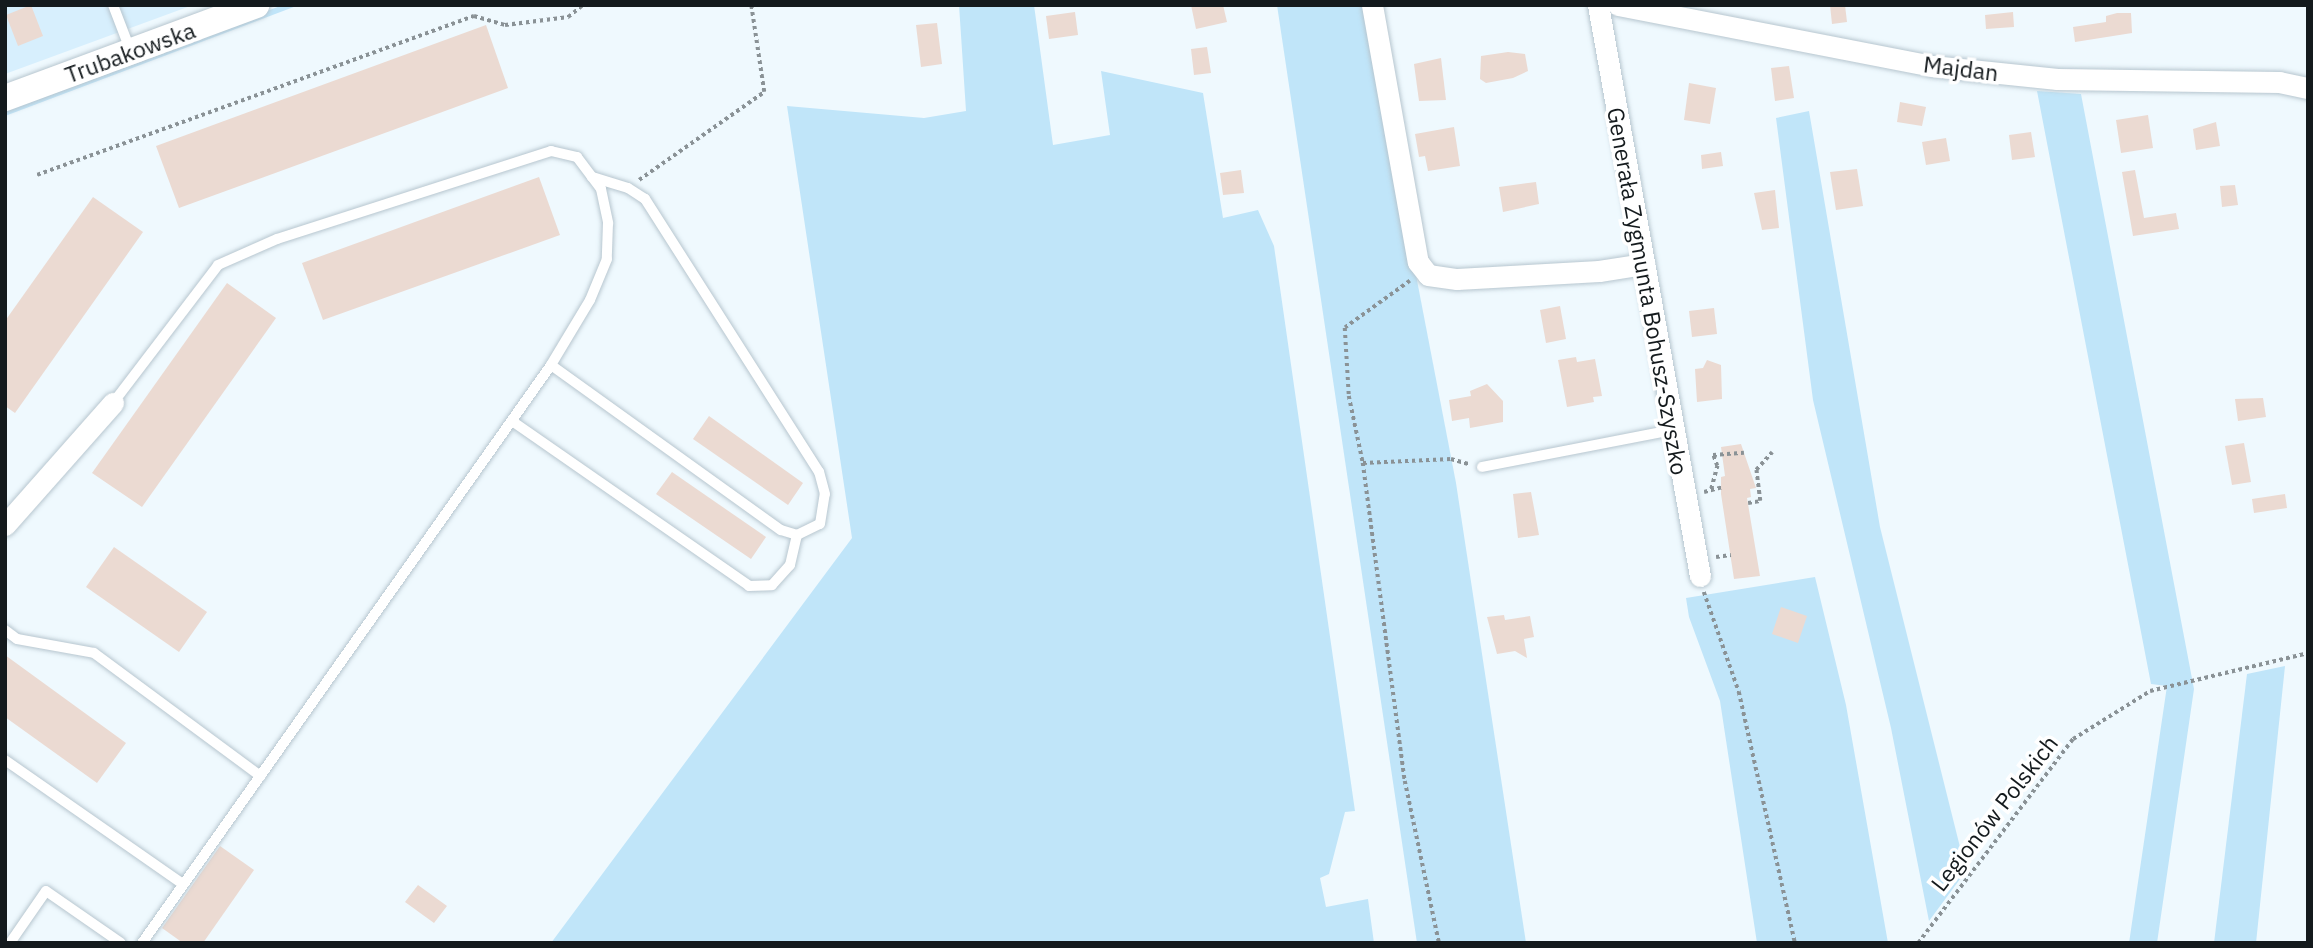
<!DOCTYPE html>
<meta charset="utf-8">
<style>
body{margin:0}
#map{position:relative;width:2313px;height:948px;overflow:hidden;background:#eff9fe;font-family:"IBM Plex Sans",sans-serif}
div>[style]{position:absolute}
.built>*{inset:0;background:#d7effd}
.green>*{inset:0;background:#c0e5f9}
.building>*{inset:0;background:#ebdad2}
.path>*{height:3.5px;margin-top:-1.75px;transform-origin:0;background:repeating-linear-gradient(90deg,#8a9296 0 3.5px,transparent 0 7px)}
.roads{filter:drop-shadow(0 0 2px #b7c6cf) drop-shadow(0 0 2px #b7c6cf)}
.service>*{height:10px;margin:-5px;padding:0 5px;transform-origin:5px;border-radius:5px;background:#fff}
.minor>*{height:21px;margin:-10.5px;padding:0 10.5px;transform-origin:10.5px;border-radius:10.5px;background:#fff}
.tertiary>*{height:26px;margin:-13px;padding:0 13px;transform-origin:13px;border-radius:13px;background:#fff}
span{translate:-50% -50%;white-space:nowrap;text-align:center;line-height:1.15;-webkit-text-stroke:7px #fff;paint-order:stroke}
.street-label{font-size:23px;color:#141a1d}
.frame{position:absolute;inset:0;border:7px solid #141a1d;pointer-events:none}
</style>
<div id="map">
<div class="built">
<i style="clip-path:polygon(5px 5px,193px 5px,5px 74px)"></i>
</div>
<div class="green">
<i style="clip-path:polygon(283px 5px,299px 5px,5px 116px,5px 108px)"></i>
<i style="clip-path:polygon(959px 5px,1034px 5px,1053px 145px,1110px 135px,1101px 71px,1203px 93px,1223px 218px,1258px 210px,1274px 246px,1355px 811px,1345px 812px,1329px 874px,1320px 878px,1326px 907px,1368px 899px,1374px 943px,551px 943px,852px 538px,787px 106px,924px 118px,966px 111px)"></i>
<i style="clip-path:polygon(1277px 5px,1364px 5px,1456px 483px,1526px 943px,1417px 943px)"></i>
<i style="clip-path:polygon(2037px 91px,2081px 94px,2194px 689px,2157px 943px,2129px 943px,2167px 686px,2151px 684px)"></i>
<i style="clip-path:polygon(1809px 111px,1880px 527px,1966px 871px,1929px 921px,1891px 728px,1813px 400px,1776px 118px)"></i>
<i style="clip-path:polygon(1815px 577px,1846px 705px,1888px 943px,1757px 943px,1720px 701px,1689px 617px,1686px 598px)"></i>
<i style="clip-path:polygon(2285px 666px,2256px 943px,2214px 943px,2247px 674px)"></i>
</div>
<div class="building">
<i style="clip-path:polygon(31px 5px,43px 36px,18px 46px,6px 15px)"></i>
<i style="clip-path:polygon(1191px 5px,1223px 5px,1227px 22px,1196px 29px)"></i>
<i style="clip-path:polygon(1830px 5px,1845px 5px,1847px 22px,1832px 24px)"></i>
<i style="clip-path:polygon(1075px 12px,1078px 35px,1049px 39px,1046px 16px)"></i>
<i style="clip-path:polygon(2013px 12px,2014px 27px,1986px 29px,1985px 15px)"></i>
<i style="clip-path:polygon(2117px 13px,2131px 13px,2132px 33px,2075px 42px,2073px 27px,2106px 22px,2106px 16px)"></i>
<i style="clip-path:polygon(937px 23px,942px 64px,921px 67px,916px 25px)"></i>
<i style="clip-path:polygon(486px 25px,508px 88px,179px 208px,156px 146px)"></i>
<i style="clip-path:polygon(1207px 47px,1211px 73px,1194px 75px,1191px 49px)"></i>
<i style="clip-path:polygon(1508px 52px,1525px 54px,1528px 71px,1513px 78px,1486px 83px,1480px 79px,1481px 56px)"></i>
<i style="clip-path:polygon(1441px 58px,1446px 100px,1419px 101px,1414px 64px)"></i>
<i style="clip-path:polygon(1789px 66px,1794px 98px,1775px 101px,1771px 68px)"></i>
<i style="clip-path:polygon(1689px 83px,1716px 88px,1710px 124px,1684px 120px)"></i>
<i style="clip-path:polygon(1900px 102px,1926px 107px,1922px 126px,1897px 122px)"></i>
<i style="clip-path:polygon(2148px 115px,2153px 148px,2121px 153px,2116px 120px)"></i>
<i style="clip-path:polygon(2216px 122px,2220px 146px,2196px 150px,2193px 129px)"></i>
<i style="clip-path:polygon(1454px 127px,1460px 166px,1428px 171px,1425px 156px,1419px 157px,1415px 134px)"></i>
<i style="clip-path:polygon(2031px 132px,2035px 157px,2012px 160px,2009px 135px)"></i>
<i style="clip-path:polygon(1946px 138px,1950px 161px,1926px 165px,1922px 142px)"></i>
<i style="clip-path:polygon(1721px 152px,1723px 166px,1702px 169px,1701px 155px)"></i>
<i style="clip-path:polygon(1857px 169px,1863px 206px,1836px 210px,1830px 172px)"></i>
<i style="clip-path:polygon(1241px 170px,1244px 193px,1223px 195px,1220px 173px)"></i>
<i style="clip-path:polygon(2135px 170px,2144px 218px,2176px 213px,2179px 229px,2133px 236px,2122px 172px)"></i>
<i style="clip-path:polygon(539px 177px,560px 235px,323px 320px,302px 263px)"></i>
<i style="clip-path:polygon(1536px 182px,1539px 204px,1503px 212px,1499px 187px)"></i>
<i style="clip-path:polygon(2235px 185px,2238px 205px,2222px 207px,2220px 186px)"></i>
<i style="clip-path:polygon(1775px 190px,1779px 228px,1762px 230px,1754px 193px)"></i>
<i style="clip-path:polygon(93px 197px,143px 232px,15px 413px,5px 406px,5px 321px)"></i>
<i style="clip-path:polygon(227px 283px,276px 318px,142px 507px,92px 473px)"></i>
<i style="clip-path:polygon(1560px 306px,1566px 339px,1546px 343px,1540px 310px)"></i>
<i style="clip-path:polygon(1714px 308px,1717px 334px,1692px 337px,1689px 311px)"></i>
<i style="clip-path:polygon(1576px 357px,1577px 362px,1595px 359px,1602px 396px,1593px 397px,1594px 402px,1567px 407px,1558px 360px)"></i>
<i style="clip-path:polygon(1707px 360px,1721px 365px,1722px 399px,1697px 402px,1695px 369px,1703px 368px)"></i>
<i style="clip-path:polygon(1487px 384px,1503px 401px,1503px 422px,1470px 428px,1469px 418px,1452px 421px,1449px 400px,1471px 396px,1470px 391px)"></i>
<i style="clip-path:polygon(2263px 398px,2266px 417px,2238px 421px,2235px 399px)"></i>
<i style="clip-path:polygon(709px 416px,803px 483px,788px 505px,693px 439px)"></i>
<i style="clip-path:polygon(2244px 443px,2251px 482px,2232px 485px,2225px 446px)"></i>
<i style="clip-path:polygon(1741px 444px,1756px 488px,1750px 489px,1751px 497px,1747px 498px,1760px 576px,1734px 579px,1721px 494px,1721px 477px,1725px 476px,1721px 447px)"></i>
<i style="clip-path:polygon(672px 472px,766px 537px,751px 559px,656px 494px)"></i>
<i style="clip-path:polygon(1531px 492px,1539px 535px,1518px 538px,1513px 494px)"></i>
<i style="clip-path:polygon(2285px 494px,2287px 508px,2254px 513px,2252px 499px)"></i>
<i style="clip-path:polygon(114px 547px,207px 612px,179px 652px,86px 587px)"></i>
<i style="clip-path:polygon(1781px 607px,1807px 616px,1798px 643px,1772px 634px)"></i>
<i style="clip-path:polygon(1504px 615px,1505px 620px,1530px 616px,1534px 637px,1524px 639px,1527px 658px,1515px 651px,1497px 654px,1487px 617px)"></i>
<i style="clip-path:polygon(5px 655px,126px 743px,97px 783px,5px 717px)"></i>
<i style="clip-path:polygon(220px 846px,254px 870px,203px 943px,183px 943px,162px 928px)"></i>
<i style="clip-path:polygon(418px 885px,447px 906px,434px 923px,405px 902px)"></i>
</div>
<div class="path">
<i style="left:37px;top:175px;width:465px;rotate:-20deg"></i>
<i style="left:474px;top:16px;width:32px;rotate:16deg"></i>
<i style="left:505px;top:25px;width:64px;rotate:-7.2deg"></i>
<i style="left:568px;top:17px;width:19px;rotate:-39deg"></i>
<i style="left:639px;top:180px;width:153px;rotate:-35.1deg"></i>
<i style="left:764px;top:92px;width:88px;rotate:-98.5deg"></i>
<i style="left:1410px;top:281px;width:80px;rotate:144.1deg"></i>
<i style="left:1345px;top:328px;width:68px;rotate:86.6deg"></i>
<i style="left:1349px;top:396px;width:68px;rotate:78.2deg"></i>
<i style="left:1363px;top:463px;width:321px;rotate:82.5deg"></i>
<i style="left:1405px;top:781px;width:166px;rotate:78.1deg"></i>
<i style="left:1363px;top:463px;width:88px;rotate:-2.6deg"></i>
<i style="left:1451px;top:459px;width:19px;rotate:16deg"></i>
<i style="left:1711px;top:489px;width:24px;rotate:-75deg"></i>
<i style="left:1717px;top:466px;width:12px;rotate:-110deg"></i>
<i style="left:1713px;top:455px;width:31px;rotate:-4deg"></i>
<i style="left:1704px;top:492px;width:20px;rotate:-15deg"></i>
<i style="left:1748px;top:503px;width:12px;rotate:-9deg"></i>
<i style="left:1760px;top:501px;width:31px;rotate:-97deg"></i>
<i style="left:1756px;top:470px;width:24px;rotate:-48deg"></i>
<i style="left:1716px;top:557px;width:15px;rotate:-8deg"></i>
<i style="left:1704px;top:592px;width:106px;rotate:70.7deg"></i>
<i style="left:1739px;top:692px;width:257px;rotate:77.4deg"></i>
<i style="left:1918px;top:943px;width:256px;rotate:-52.8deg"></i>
<i style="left:2073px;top:739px;width:91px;rotate:-31.9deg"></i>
<i style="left:2150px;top:691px;width:163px;rotate:-13.5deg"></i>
</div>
<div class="roads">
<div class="service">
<i style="left:113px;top:5px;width:50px;rotate:69deg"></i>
<i style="left:551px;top:365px;width:283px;rotate:35.7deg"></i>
<i style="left:781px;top:530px;width:17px;rotate:17deg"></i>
<i style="left:797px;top:535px;width:25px;rotate:-26deg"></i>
<i style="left:820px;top:524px;width:30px;rotate:-81deg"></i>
<i style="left:825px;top:494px;width:23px;rotate:-105deg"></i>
<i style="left:819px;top:472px;width:324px;rotate:-122.5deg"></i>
<i style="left:645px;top:199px;width:20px;rotate:-147deg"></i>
<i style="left:628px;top:188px;width:38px;rotate:-163deg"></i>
<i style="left:113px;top:403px;width:173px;rotate:-52.7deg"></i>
<i style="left:218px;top:265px;width:64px;rotate:-23.8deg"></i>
<i style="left:277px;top:239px;width:288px;rotate:-17.8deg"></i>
<i style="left:551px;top:151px;width:27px;rotate:13deg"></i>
<i style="left:577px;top:157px;width:40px;rotate:53deg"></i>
<i style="left:601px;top:189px;width:35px;rotate:78deg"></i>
<i style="left:608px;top:223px;width:36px;rotate:92deg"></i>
<i style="left:607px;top:259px;width:44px;rotate:112.5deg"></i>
<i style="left:590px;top:300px;width:76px;rotate:121deg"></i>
<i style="left:551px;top:365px;width:708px;rotate:125.28deg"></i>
<i style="left:512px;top:421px;width:289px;rotate:34.8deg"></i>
<i style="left:749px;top:586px;width:23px;rotate:-2deg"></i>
<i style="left:772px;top:585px;width:27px;rotate:-48deg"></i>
<i style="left:790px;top:565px;width:31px;rotate:-77deg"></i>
<i style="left:1482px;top:467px;width:194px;rotate:-11deg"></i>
<i style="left:5px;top:630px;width:15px;rotate:37deg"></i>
<i style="left:17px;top:639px;width:78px;rotate:10.3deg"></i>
<i style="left:94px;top:653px;width:207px;rotate:36.5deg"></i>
<i style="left:5px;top:760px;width:217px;rotate:34.9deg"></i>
<i style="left:10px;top:943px;width:63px;rotate:-55.3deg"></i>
<i style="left:46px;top:891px;width:91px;rotate:34.7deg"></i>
</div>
<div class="minor">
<i style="left:1372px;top:5px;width:261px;rotate:79.9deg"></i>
<i style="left:1418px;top:262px;width:16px;rotate:52deg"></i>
<i style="left:1428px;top:275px;width:29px;rotate:8deg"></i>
<i style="left:1457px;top:279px;width:142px;rotate:-3.2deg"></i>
<i style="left:1599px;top:271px;width:46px;rotate:-8.8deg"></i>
<i style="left:1598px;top:5px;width:580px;rotate:79.87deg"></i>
<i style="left:1618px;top:5px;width:320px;rotate:11deg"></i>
<i style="left:1932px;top:66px;width:126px;rotate:5.9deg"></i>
<i style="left:2057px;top:79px;width:222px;rotate:0.8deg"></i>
<i style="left:2279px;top:82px;width:30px;rotate:12deg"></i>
<i style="left:5px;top:525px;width:163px;rotate:-48.5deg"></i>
</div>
<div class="tertiary">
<i style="left:5px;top:98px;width:268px;rotate:-20.3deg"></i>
</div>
</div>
<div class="street-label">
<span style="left:130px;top:52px;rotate:-20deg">Trubakowska</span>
<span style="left:1961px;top:68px;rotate:7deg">Majdan</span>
<span style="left:1648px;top:291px;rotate:80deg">Generała Zygmunta Bohusz-Szyszko</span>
<span style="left:1994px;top:813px;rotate:-52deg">Legionów Polskich</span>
</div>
<div class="frame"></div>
</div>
